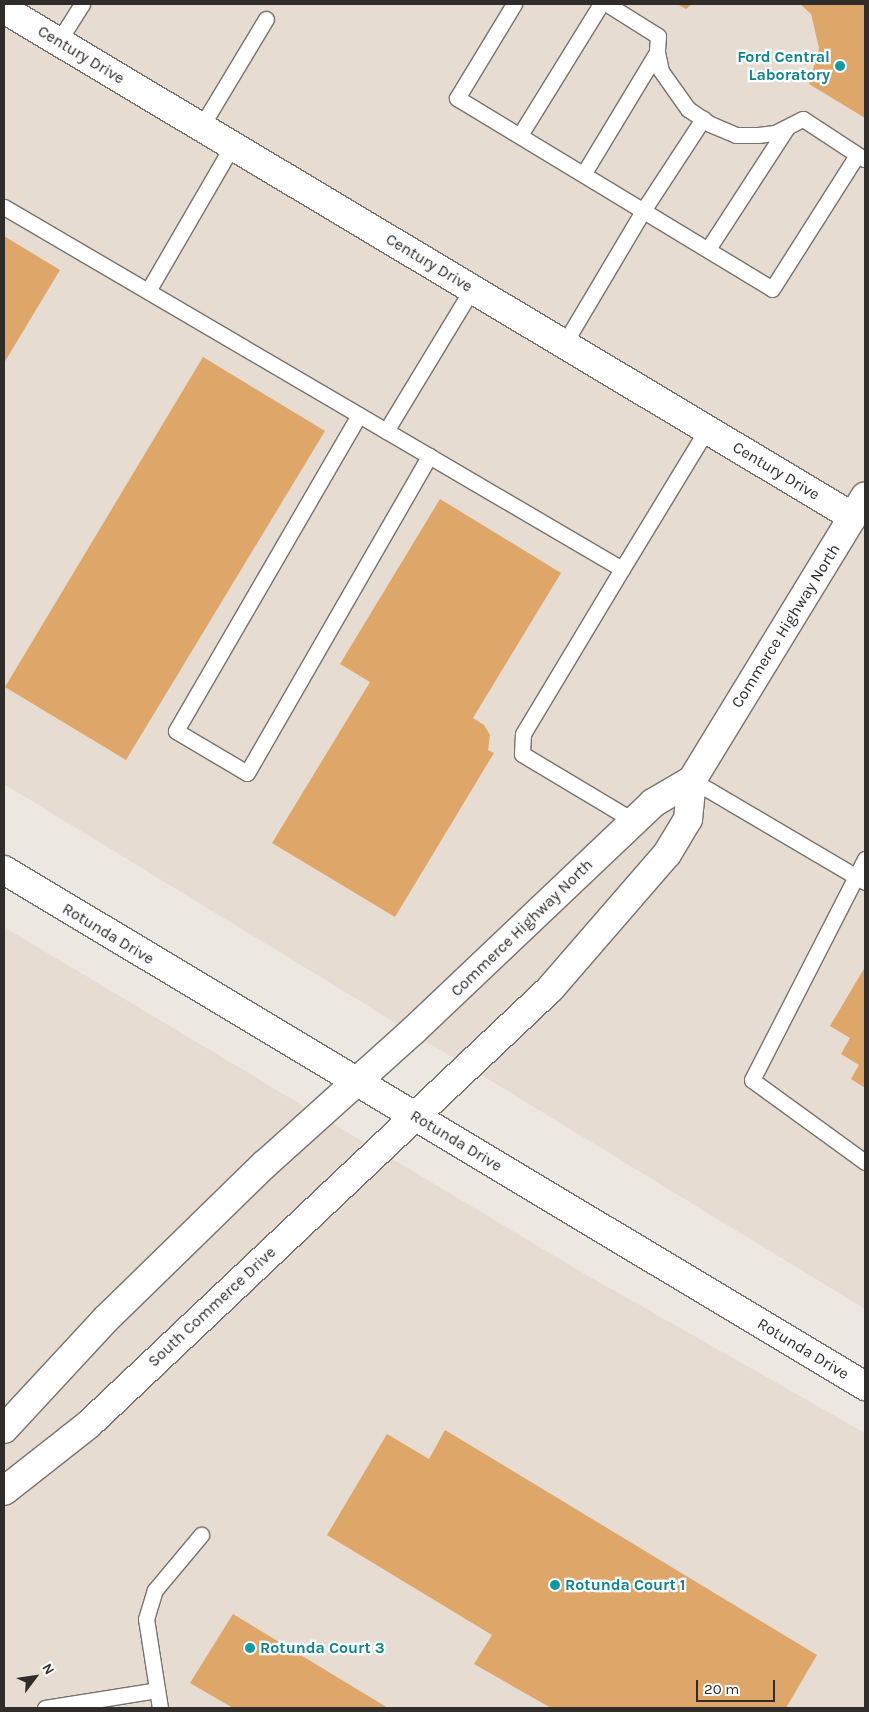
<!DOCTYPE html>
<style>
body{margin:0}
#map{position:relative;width:869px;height:1712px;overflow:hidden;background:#ede7e2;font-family:Karla,sans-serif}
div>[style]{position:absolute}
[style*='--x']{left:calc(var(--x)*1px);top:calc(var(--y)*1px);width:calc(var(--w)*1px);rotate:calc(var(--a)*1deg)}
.built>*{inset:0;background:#e7dcd1}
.building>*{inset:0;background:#dfa669}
.roads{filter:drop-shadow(1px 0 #78736e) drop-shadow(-1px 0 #78736e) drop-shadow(0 1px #78736e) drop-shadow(0 -1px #78736e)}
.service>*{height:15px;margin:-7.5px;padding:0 7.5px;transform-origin:7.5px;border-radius:7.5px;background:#fff}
.minor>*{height:28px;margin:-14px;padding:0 14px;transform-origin:14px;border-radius:14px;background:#fff}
.secondary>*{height:28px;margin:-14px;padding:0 14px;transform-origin:14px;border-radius:14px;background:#fff}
.dots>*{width:14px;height:14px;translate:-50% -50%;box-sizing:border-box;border:2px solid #fff;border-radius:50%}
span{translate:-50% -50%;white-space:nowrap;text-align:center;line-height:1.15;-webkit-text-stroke:4.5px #fff;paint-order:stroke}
.street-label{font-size:16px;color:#2f2c2a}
.culture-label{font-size:16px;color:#0d838f;font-weight:700}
.right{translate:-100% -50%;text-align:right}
.left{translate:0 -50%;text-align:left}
.frame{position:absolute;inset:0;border:5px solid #2f2c2a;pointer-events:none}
.north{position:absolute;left:10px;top:1652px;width:50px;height:50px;-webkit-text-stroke:4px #fff;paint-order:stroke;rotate:59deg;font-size:14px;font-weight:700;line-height:20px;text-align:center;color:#2f2c2a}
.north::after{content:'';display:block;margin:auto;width:18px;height:22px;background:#2f2c2a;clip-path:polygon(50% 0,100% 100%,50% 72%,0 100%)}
.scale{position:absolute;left:696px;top:1680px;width:79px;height:22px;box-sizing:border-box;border:2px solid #2f2c2a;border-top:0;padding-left:6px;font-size:15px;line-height:18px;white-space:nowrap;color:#2f2c2a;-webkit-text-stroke:4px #fff;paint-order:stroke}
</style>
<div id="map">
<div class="built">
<div style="clip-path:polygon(4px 4px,865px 4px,865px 1309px,4px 784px)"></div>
<div style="clip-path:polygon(4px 927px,578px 1270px,865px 1433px,865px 1708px,4px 1708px)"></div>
</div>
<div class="building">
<div style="clip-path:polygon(677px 4px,692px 4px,686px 9px)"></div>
<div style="clip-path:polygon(800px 4px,865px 4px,865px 118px,809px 84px,819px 48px,811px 14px)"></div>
<div style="clip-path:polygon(4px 236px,60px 270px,4px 363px)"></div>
<div style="clip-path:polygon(203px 357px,325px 431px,126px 760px,5px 687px)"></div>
<div style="clip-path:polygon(440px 499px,561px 573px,473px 718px,484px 725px,490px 735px,488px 750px,494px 753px,395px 917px,272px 843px,370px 682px,340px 664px)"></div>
<div style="clip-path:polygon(865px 967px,865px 1088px,851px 1079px,859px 1065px,841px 1054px,850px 1038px,830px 1026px)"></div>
<div style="clip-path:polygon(445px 1430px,817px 1655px,786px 1708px,551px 1708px,474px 1664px,492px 1635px,327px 1535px,387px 1434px,429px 1459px)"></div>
<div style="clip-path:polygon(233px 1614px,388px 1708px,233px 1708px,190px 1683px)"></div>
</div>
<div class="roads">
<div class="service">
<div style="--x:514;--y:4;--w:110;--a:121.2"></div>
<div style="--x:457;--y:98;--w:368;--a:31.2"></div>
<div style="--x:772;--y:289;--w:159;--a:-57.6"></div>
<div style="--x:607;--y:4;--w:60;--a:32.1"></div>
<div style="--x:658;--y:36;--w:16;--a:94"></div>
<div style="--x:657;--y:52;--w:19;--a:78"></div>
<div style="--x:661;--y:71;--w:47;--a:54.6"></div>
<div style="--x:688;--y:109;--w:27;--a:34"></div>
<div style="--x:710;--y:124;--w:28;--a:23"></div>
<div style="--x:736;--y:135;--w:22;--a:0"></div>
<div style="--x:758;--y:135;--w:17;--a:-7"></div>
<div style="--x:775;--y:133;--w:31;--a:-27"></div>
<div style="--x:803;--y:119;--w:73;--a:33.3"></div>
<div style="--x:58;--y:42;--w:45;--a:-57.7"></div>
<div style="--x:201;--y:127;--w:126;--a:-59"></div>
<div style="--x:520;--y:135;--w:154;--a:-58.3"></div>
<div style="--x:584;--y:173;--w:141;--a:-58.9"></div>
<div style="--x:4;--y:207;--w:716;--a:30.36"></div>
<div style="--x:622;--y:569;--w:192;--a:121"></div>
<div style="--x:523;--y:734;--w:20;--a:93"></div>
<div style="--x:522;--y:754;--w:131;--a:30.9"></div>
<div style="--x:708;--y:249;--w:143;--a:-57"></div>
<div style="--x:148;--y:291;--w:168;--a:-59.9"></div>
<div style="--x:564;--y:344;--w:157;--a:-59.3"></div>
<div style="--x:644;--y:209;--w:108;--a:-56.8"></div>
<div style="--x:359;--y:415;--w:365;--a:120.1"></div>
<div style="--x:176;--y:731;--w:82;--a:30.6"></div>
<div style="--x:247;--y:773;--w:366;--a:-60.1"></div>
<div style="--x:386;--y:431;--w:166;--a:-58.8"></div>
<div style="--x:622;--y:569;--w:164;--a:-58.7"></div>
<div style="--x:692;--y:780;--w:201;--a:30.5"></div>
<div style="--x:865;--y:859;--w:248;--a:117.1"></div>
<div style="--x:752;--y:1080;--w:140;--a:36"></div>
<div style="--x:45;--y:1708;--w:113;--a:-9.1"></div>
<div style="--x:160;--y:1708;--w:90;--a:-98.9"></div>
<div style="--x:146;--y:1619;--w:30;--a:-73"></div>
<div style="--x:155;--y:1590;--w:72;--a:-50.1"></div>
</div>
<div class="minor">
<div style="--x:4;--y:9;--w:989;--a:30.89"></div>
<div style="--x:4;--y:1429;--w:150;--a:-47.2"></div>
<div style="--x:106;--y:1319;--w:221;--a:-44.3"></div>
<div style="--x:264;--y:1165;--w:200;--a:-42"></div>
<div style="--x:413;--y:1031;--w:331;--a:-43.5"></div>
<div style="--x:653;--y:803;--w:45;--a:-30.5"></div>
<div style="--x:4;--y:1491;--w:108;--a:-38.2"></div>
<div style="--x:89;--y:1424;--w:634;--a:-43.34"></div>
<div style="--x:550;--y:989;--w:179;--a:-49.1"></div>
<div style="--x:667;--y:854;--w:41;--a:-59"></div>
<div style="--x:688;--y:819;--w:39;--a:-84"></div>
<div style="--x:692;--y:780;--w:332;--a:-58.6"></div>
</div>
<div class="secondary">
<div style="--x:4;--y:870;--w:1004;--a:30.93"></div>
</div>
</div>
<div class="dots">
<div style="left:840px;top:66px;background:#0f9aa8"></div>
<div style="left:555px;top:1585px;background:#0f9aa8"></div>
<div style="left:250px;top:1648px;background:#0f9aa8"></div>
</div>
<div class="street-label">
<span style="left:81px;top:55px;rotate:31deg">Century Drive</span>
<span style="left:429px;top:263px;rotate:31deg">Century Drive</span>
<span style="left:776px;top:471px;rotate:31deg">Century Drive</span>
<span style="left:786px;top:626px;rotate:-58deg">Commerce Highway North</span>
<span style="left:522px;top:928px;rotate:-44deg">Commerce Highway North</span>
<span style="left:108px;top:934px;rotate:31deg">Rotunda Drive</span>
<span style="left:456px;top:1141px;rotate:31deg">Rotunda Drive</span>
<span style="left:212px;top:1307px;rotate:-43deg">South Commerce Drive</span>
<span style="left:803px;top:1349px;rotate:31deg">Rotunda Drive</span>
</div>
<div class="culture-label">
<span class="right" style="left:830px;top:66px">Ford Central<br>Laboratory</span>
<span class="left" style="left:565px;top:1585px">Rotunda Court 1</span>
<span class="left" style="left:260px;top:1648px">Rotunda Court 3</span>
</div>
<div class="frame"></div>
<div class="north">N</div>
<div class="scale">20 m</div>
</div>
